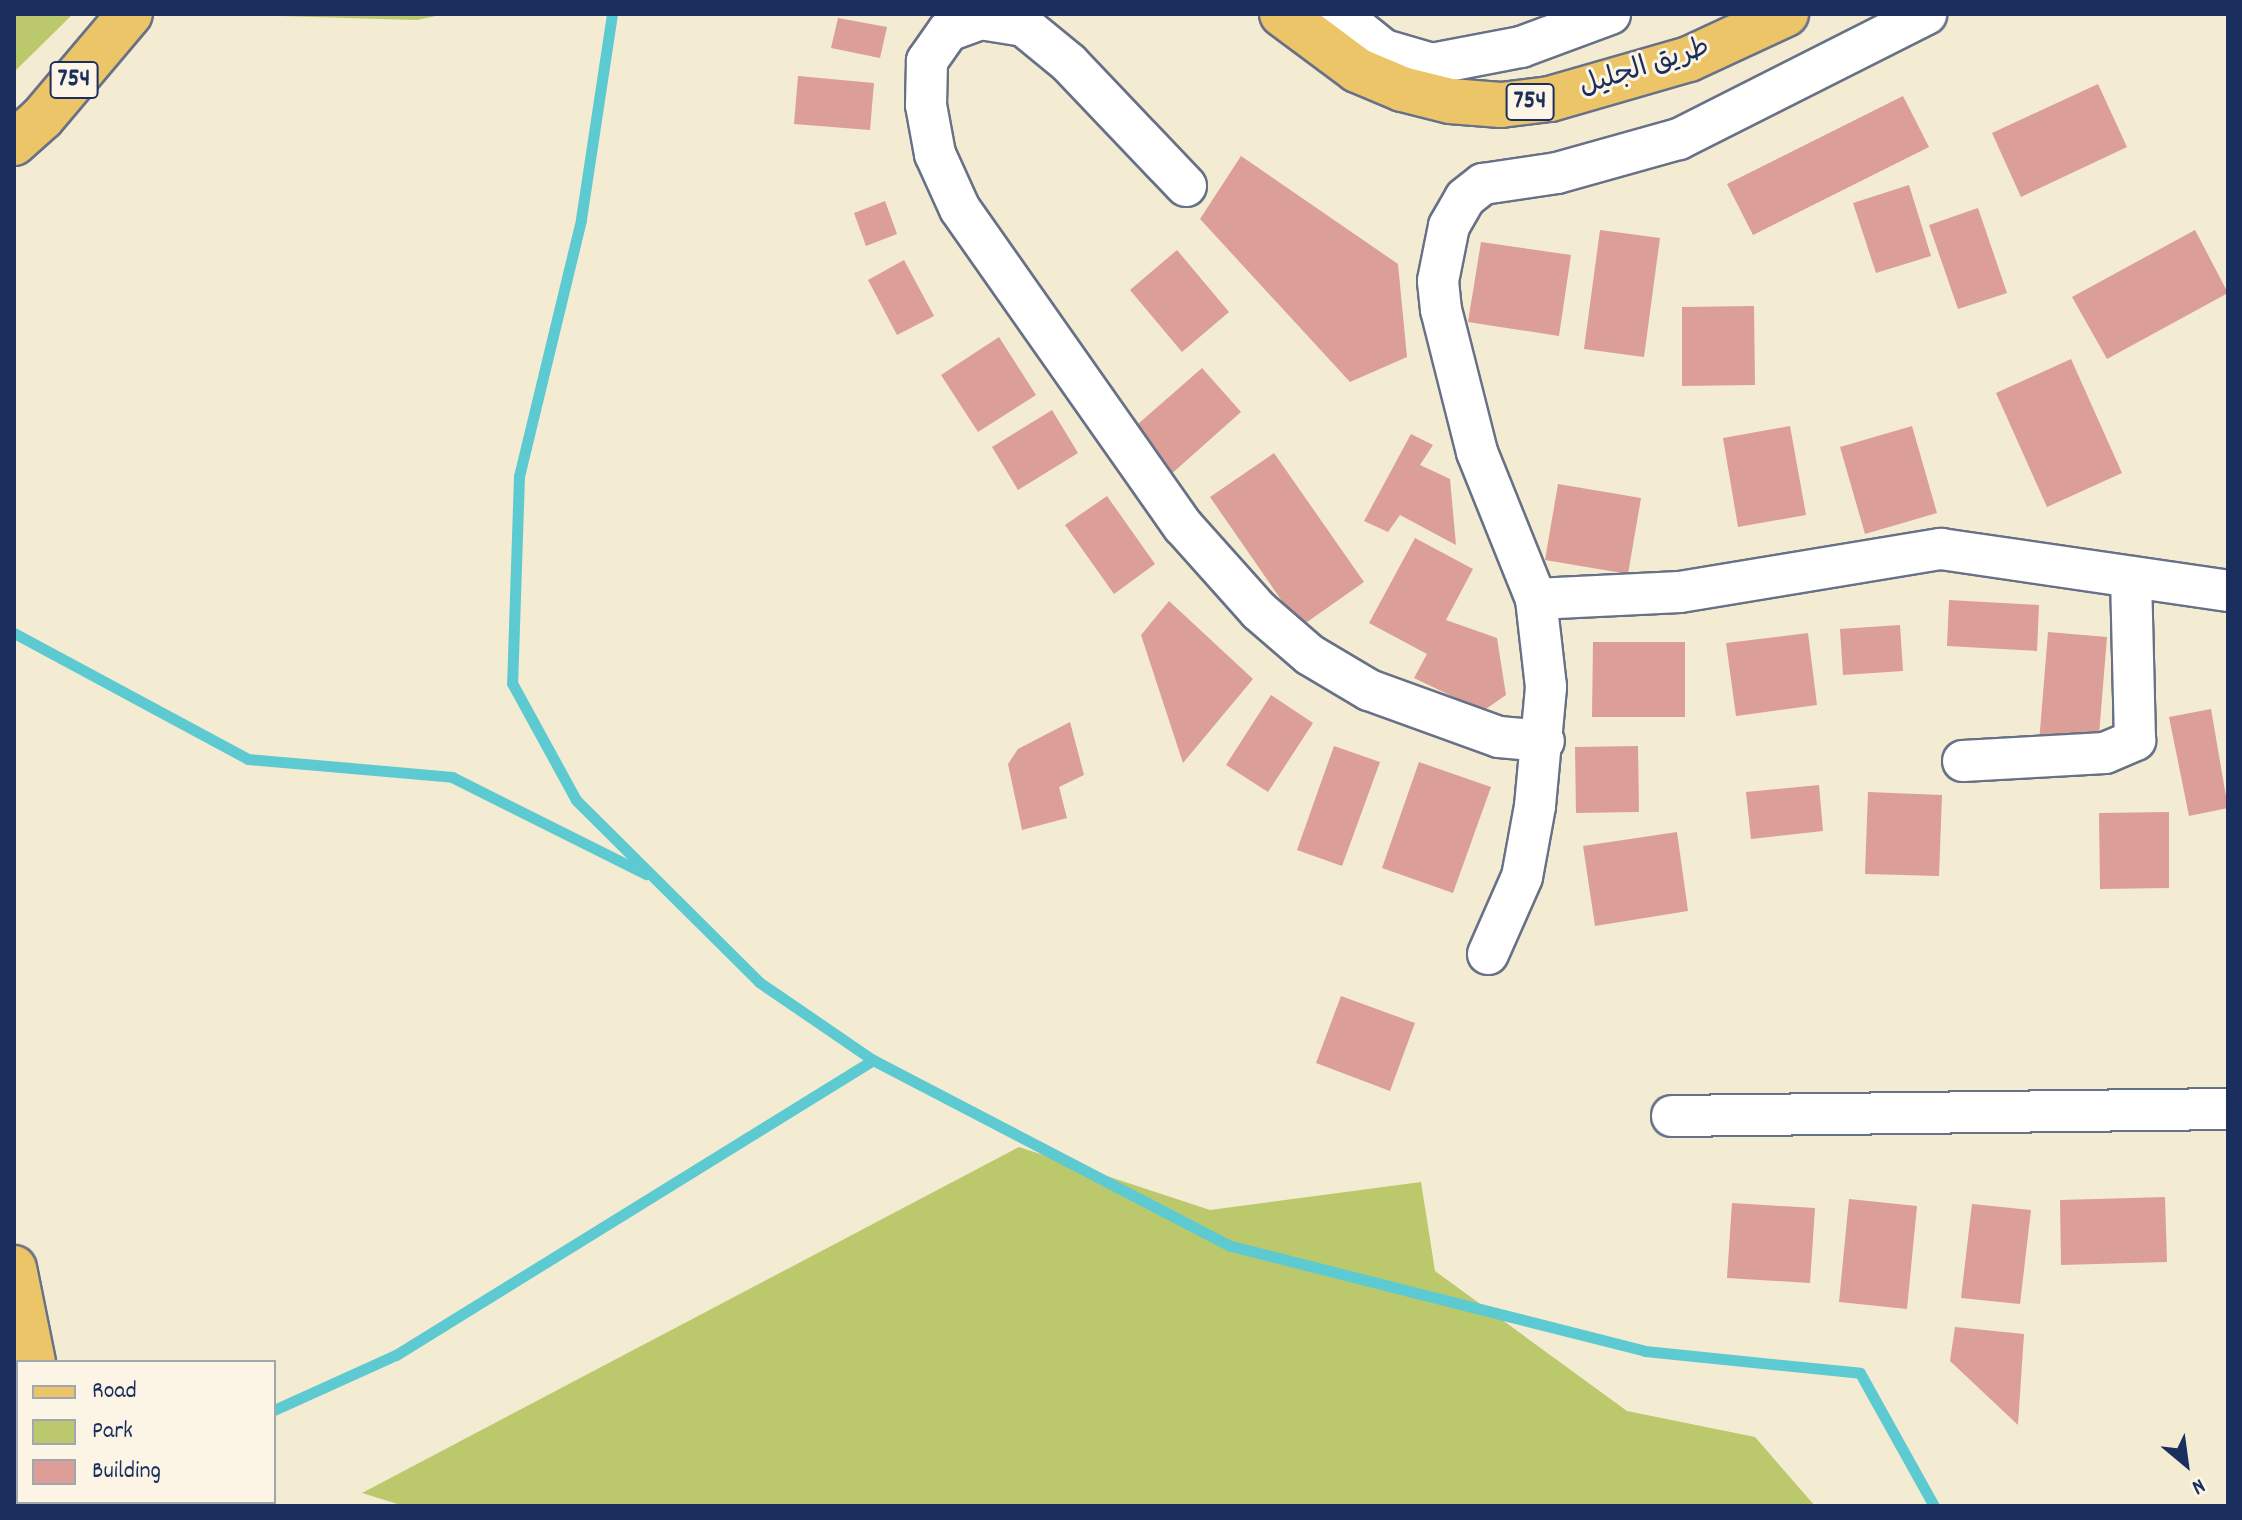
<!DOCTYPE html>
<meta charset="utf-8">
<style>
body{margin:0}
#map{position:relative;width:2242px;height:1520px;overflow:hidden;background:#f4ebd3;font-family:Dekko,"Playpen Sans Arabic",sans-serif}
div>[style]{position:absolute}
[style*='--x']{left:calc(var(--x)*1px);top:calc(var(--y)*1px);width:calc(var(--w)*1px);rotate:calc(var(--a)*1deg)}
.green>*{inset:0;background:#bbc96c}
.stream>*{height:11px;margin:-5.5px;padding:0 5.5px;transform-origin:5.5px;border-radius:5.5px;background:#5dcad2}
.building>*{inset:0;background:#db9f98}
.roads{filter:drop-shadow(2px 0 #677187) drop-shadow(-2px 0 #677187) drop-shadow(0 2px #677187) drop-shadow(0 -2px #677187)}
.minor>*{height:40px;margin:-20px;padding:0 20px;transform-origin:20px;border-radius:20px;background:#fff}
.major>*{height:44px;margin:-22px;padding:0 22px;transform-origin:22px;border-radius:22px;background:#ecc569}
span{translate:-50% -50%;white-space:nowrap;text-align:center;line-height:1.15;-webkit-text-stroke:6px #fcf5e5;paint-order:stroke}
.shield-label span{padding:2px 6px;background:#fcf5e5;border:2px solid;border-radius:6px;-webkit-text-stroke-width:0}
.shield-label{font-size:26px;color:#1b2f5e;font-weight:700}
.street-label{font-size:28px;color:#1b2f5e}
.frame{position:absolute;inset:0;border:16px solid #1b2f5e;pointer-events:none}
.legend{position:absolute;left:16px;top:1360px;width:260px;height:144px;box-sizing:border-box;background:#fcf5e5;border:2px solid #a2a6af;margin:0;padding:10px 14px;list-style:none;font-size:24px;color:#1b2f5e}
.legend li{display:flex;align-items:center;gap:16px;height:40px}
.legend b{width:40px;border:2px solid #a2a6af}
.north{position:absolute;left:2146px;top:1424px;width:80px;height:80px;-webkit-text-stroke:6px #fcf5e5;paint-order:stroke;rotate:151deg;font-size:22px;font-weight:700;line-height:32px;text-align:center;color:#1b2f5e}
.north::after{content:'';display:block;margin:auto;width:28px;height:36px;background:#1b2f5e;clip-path:polygon(50% 0,100% 100%,50% 72%,0 100%)}
</style>
<div id="map">
<div class="green">
<div style="clip-path:polygon(14px 14px,73px 14px,14px 72px)"></div>
<div style="clip-path:polygon(210px 14px,445px 14px,417px 20px)"></div>
<div style="clip-path:polygon(1019px 1147px,1210px 1210px,1421px 1182px,1435px 1271px,1627px 1411px,1755px 1437px,1815px 1506px,404px 1506px,362px 1493px)"></div>
<div style="clip-path:polygon(14px 1413px,18px 1502px,77px 1506px,14px 1506px)"></div>
</div>
<div class="stream">
<div style="--x:612;--y:14;--w:208;--a:98.6"></div>
<div style="--x:581;--y:220;--w:263;--a:103.6"></div>
<div style="--x:519;--y:476;--w:207;--a:91.9"></div>
<div style="--x:512;--y:683;--w:133;--a:61.3"></div>
<div style="--x:576;--y:800;--w:258;--a:44.8"></div>
<div style="--x:759;--y:982;--w:138;--a:34.4"></div>
<div style="--x:873;--y:1060;--w:403;--a:27.5"></div>
<div style="--x:1231;--y:1246;--w:427;--a:14.2"></div>
<div style="--x:1645;--y:1351;--w:216;--a:5.8"></div>
<div style="--x:1860;--y:1373;--w:152;--a:60.9"></div>
<div style="--x:14;--y:633;--w:266;--a:28.3"></div>
<div style="--x:248;--y:759;--w:205;--a:5"></div>
<div style="--x:452;--y:777;--w:217;--a:26.6"></div>
<div style="--x:274;--y:1410;--w:134;--a:-24.3"></div>
<div style="--x:396;--y:1355;--w:561;--a:-31.73"></div>
<div style="--x:14;--y:1500;--w:4;--a:-27"></div>
</div>
<div class="building">
<div style="clip-path:polygon(838px 18px,887px 27px,880px 58px,831px 48px)"></div>
<div style="clip-path:polygon(798px 76px,874px 83px,870px 130px,794px 124px)"></div>
<div style="clip-path:polygon(2098px 84px,2127px 147px,2021px 197px,1992px 133px)"></div>
<div style="clip-path:polygon(1903px 96px,1929px 147px,1753px 235px,1727px 184px)"></div>
<div style="clip-path:polygon(1241px 156px,1398px 264px,1407px 357px,1350px 382px,1200px 219px)"></div>
<div style="clip-path:polygon(1909px 185px,1931px 256px,1876px 273px,1853px 203px)"></div>
<div style="clip-path:polygon(885px 201px,897px 234px,866px 246px,854px 213px)"></div>
<div style="clip-path:polygon(1978px 208px,2007px 293px,1958px 309px,1929px 225px)"></div>
<div style="clip-path:polygon(1600px 230px,1660px 238px,1644px 357px,1584px 349px)"></div>
<div style="clip-path:polygon(2195px 230px,2228px 293px,2107px 359px,2072px 297px)"></div>
<div style="clip-path:polygon(1481px 242px,1571px 255px,1559px 336px,1468px 322px)"></div>
<div style="clip-path:polygon(1177px 250px,1229px 312px,1182px 352px,1130px 290px)"></div>
<div style="clip-path:polygon(904px 260px,934px 316px,897px 335px,868px 280px)"></div>
<div style="clip-path:polygon(1754px 306px,1755px 385px,1682px 386px,1682px 307px)"></div>
<div style="clip-path:polygon(999px 337px,1036px 395px,978px 432px,941px 375px)"></div>
<div style="clip-path:polygon(2071px 359px,2122px 473px,2047px 507px,1996px 393px)"></div>
<div style="clip-path:polygon(1202px 368px,1241px 412px,1169px 476px,1130px 431px)"></div>
<div style="clip-path:polygon(1052px 410px,1078px 453px,1018px 490px,992px 447px)"></div>
<div style="clip-path:polygon(1790px 426px,1806px 515px,1738px 527px,1723px 438px)"></div>
<div style="clip-path:polygon(1912px 426px,1937px 513px,1865px 534px,1840px 447px)"></div>
<div style="clip-path:polygon(1411px 434px,1433px 445px,1420px 465px,1450px 479px,1456px 545px,1400px 515px,1388px 532px,1364px 521px)"></div>
<div style="clip-path:polygon(1274px 453px,1364px 582px,1300px 627px,1210px 497px)"></div>
<div style="clip-path:polygon(1558px 484px,1641px 498px,1628px 574px,1545px 560px)"></div>
<div style="clip-path:polygon(1107px 496px,1155px 564px,1114px 594px,1065px 525px)"></div>
<div style="clip-path:polygon(1415px 538px,1473px 569px,1446px 620px,1497px 638px,1506px 695px,1483px 711px,1414px 678px,1427px 654px,1369px 623px)"></div>
<div style="clip-path:polygon(1949px 600px,2039px 605px,2037px 651px,1947px 646px)"></div>
<div style="clip-path:polygon(1169px 601px,1253px 679px,1183px 763px,1141px 635px)"></div>
<div style="clip-path:polygon(1900px 625px,1903px 671px,1843px 675px,1840px 629px)"></div>
<div style="clip-path:polygon(2048px 632px,2107px 637px,2098px 747px,2039px 743px)"></div>
<div style="clip-path:polygon(1808px 633px,1817px 705px,1736px 716px,1726px 643px)"></div>
<div style="clip-path:polygon(1593px 642px,1685px 642px,1685px 717px,1592px 717px)"></div>
<div style="clip-path:polygon(1271px 695px,1313px 723px,1268px 792px,1226px 765px)"></div>
<div style="clip-path:polygon(2211px 709px,2228px 808px,2189px 816px,2169px 717px)"></div>
<div style="clip-path:polygon(1070px 722px,1084px 775px,1059px 787px,1067px 818px,1022px 830px,1008px 764px,1018px 749px)"></div>
<div style="clip-path:polygon(1334px 746px,1380px 762px,1342px 866px,1297px 850px)"></div>
<div style="clip-path:polygon(1638px 746px,1639px 812px,1576px 813px,1575px 747px)"></div>
<div style="clip-path:polygon(1419px 762px,1491px 787px,1453px 893px,1382px 868px)"></div>
<div style="clip-path:polygon(1819px 785px,1823px 831px,1751px 839px,1746px 792px)"></div>
<div style="clip-path:polygon(1868px 792px,1942px 795px,1939px 876px,1865px 874px)"></div>
<div style="clip-path:polygon(2169px 812px,2169px 888px,2100px 889px,2099px 813px)"></div>
<div style="clip-path:polygon(1677px 832px,1688px 911px,1595px 926px,1583px 846px)"></div>
<div style="clip-path:polygon(1341px 996px,1415px 1023px,1390px 1091px,1316px 1063px)"></div>
<div style="clip-path:polygon(2165px 1197px,2167px 1262px,2061px 1265px,2060px 1200px)"></div>
<div style="clip-path:polygon(1849px 1199px,1917px 1206px,1907px 1309px,1839px 1302px)"></div>
<div style="clip-path:polygon(1732px 1203px,1815px 1208px,1810px 1283px,1727px 1278px)"></div>
<div style="clip-path:polygon(1972px 1204px,2031px 1210px,2020px 1304px,1961px 1298px)"></div>
<div style="clip-path:polygon(1955px 1327px,2024px 1334px,2018px 1425px,1950px 1361px)"></div>
</div>
<div class="roads">
<div class="minor">
<div style="--x:1339;--y:14;--w:58;--a:38.7"></div>
<div style="--x:1384;--y:50;--w:50;--a:16.3"></div>
<div style="--x:1432;--y:64;--w:91;--a:-10.8"></div>
<div style="--x:1521;--y:47;--w:95;--a:-20.3"></div>
<div style="--x:1186;--y:186;--w:170;--a:-133.6"></div>
<div style="--x:1069;--y:63;--w:58;--a:-140.6"></div>
<div style="--x:1024;--y:26;--w:44;--a:-170.8"></div>
<div style="--x:981;--y:19;--w:35;--a:160"></div>
<div style="--x:948;--y:31;--w:37;--a:125"></div>
<div style="--x:927;--y:61;--w:44;--a:91.3"></div>
<div style="--x:926;--y:105;--w:50;--a:79.6"></div>
<div style="--x:935;--y:154;--w:60;--a:65.6"></div>
<div style="--x:960;--y:209;--w:388;--a:54.9"></div>
<div style="--x:1183;--y:526;--w:114;--a:48.2"></div>
<div style="--x:1259;--y:611;--w:67;--a:40.8"></div>
<div style="--x:1310;--y:655;--w:69;--a:30.7"></div>
<div style="--x:1369;--y:690;--w:138;--a:19.9"></div>
<div style="--x:1499;--y:737;--w:45;--a:5.1"></div>
<div style="--x:1536;--y:599;--w:144;--a:-2.8"></div>
<div style="--x:1680;--y:592;--w:265;--a:-9.4"></div>
<div style="--x:1941;--y:549;--w:290;--a:8.3"></div>
<div style="--x:1963;--y:761;--w:142;--a:-3.2"></div>
<div style="--x:2105;--y:753;--w:33;--a:-23"></div>
<div style="--x:2135;--y:740;--w:163;--a:-91.4"></div>
<div style="--x:1488;--y:954;--w:84;--a:-66.2"></div>
<div style="--x:1522;--y:877;--w:72;--a:-79.6"></div>
<div style="--x:1535;--y:806;--w:120;--a:-84.7"></div>
<div style="--x:1546;--y:687;--w:89;--a:-96.5"></div>
<div style="--x:1536;--y:599;--w:158;--a:-111.9"></div>
<div style="--x:1477;--y:452;--w:146;--a:-104.2"></div>
<div style="--x:1441;--y:310;--w:29;--a:-96"></div>
<div style="--x:1438;--y:281;--w:56;--a:-78.7"></div>
<div style="--x:1449;--y:226;--w:32;--a:-60"></div>
<div style="--x:1465;--y:198;--w:23;--a:-38"></div>
<div style="--x:1483;--y:184;--w:75;--a:-8.5"></div>
<div style="--x:1557;--y:173;--w:127;--a:-15.6"></div>
<div style="--x:1679;--y:139;--w:277;--a:-26.8"></div>
<div style="--x:1672;--y:1116;--w:556;--a:-0.72"></div>
</div>
<div class="major">
<div style="--x:1282;--y:14;--w:94;--a:36.7"></div>
<div style="--x:1357;--y:70;--w:49;--a:22.9"></div>
<div style="--x:1402;--y:89;--w:49;--a:14"></div>
<div style="--x:1450;--y:101;--w:51;--a:4.5"></div>
<div style="--x:1501;--y:105;--w:49;--a:-7"></div>
<div style="--x:1550;--y:99;--w:145;--a:-16.1"></div>
<div style="--x:1689;--y:59;--w:107;--a:-24.9"></div>
<div style="--x:14;--y:143;--w:38;--a:-42"></div>
<div style="--x:42;--y:118;--w:136;--a:-49.8"></div>
<div style="--x:14;--y:1268;--w:96;--a:78.6"></div>
<div style="--x:136;--y:1502;--w:6;--a:39"></div>
</div>
</div>
<div class="shield-label">
<span style="left:74px;top:80px">754</span>
<span style="left:1530px;top:102px">754</span>
</div>
<div class="street-label">
<span style="left:1645px;top:69px;rotate:-18deg">طريق الجليل</span>
</div>
<div class="frame"></div>
<ul class="legend">
<li><b style="height:10px;background:#ecc569"></b>Road</li>
<li><b style="height:22px;background:#bbc96c"></b>Park</li>
<li><b style="height:22px;background:#db9f98"></b>Building</li>
</ul>
<div class="north">N</div>
</div>
